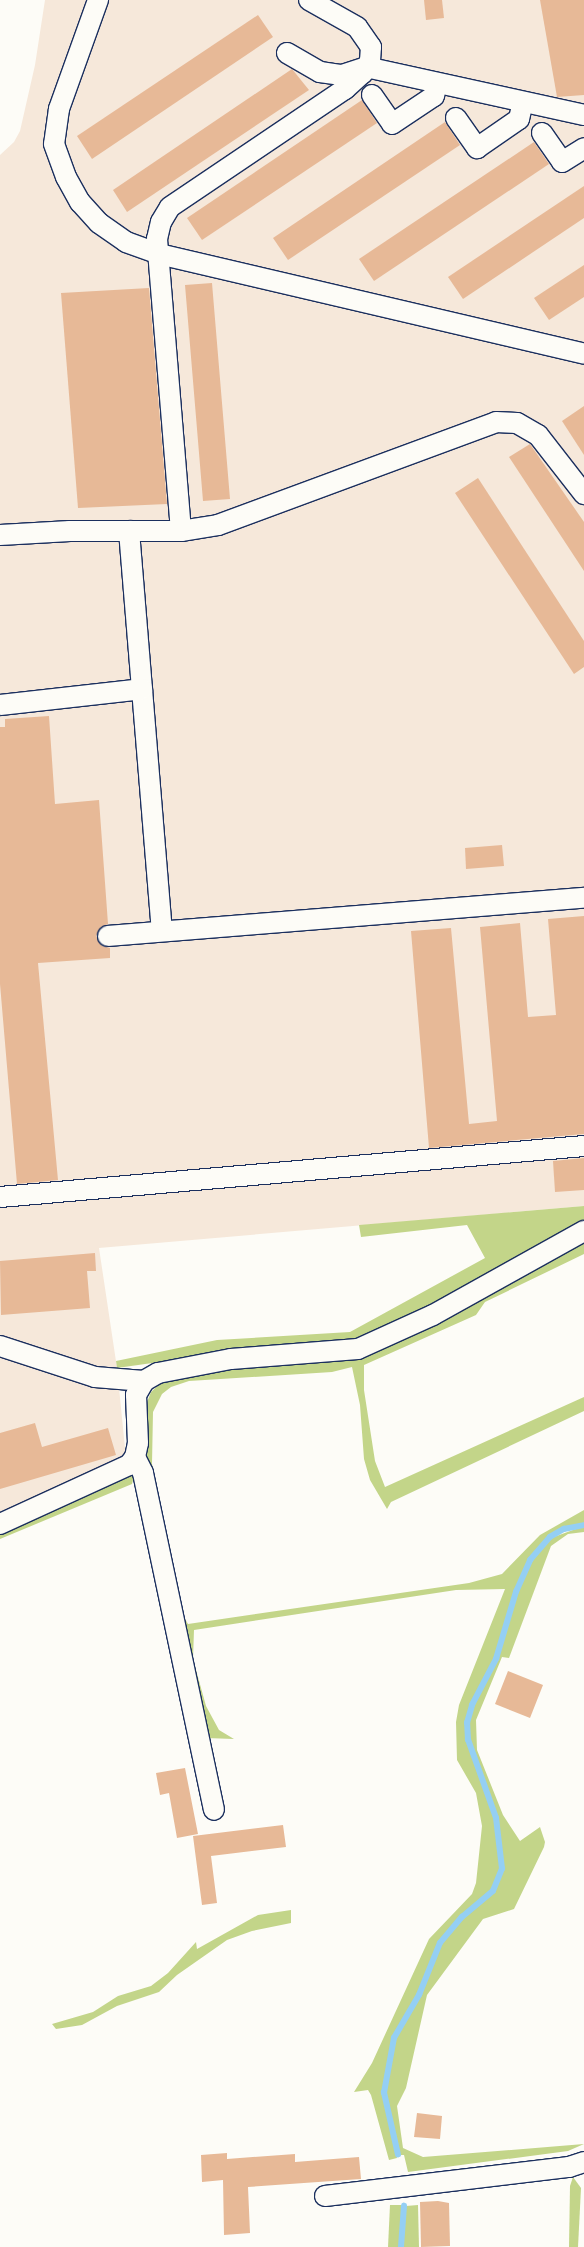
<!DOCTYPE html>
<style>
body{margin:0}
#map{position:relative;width:584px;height:2247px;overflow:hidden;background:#fdfcf7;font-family:"Patrick Hand",sans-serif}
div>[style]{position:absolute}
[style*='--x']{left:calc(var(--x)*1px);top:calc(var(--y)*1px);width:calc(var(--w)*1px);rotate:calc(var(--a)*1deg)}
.built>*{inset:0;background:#f6e8da}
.green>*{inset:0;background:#c3d589}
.stream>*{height:5.5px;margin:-2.75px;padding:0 2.75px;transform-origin:2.75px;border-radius:2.75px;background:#94cff4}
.building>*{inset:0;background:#e7b997}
.roads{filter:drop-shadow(1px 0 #1b2f5e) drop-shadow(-1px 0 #1b2f5e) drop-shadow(0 1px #1b2f5e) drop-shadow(0 -1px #1b2f5e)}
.minor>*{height:20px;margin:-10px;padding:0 10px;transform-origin:10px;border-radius:10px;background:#fdfcf7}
span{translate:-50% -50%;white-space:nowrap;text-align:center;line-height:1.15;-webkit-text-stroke:4px #fdfcf7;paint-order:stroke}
</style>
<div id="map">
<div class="built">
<div style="clip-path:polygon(45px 0,584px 0,584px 1206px,99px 1248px,117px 1368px,126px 1458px,0 1518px,0 155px,14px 142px,20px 131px,35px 65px)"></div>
</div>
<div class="green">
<div style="clip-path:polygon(584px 1206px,584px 1223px,552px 1237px,451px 1297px,359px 1343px,244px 1350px,117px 1368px,116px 1361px,217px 1340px,350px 1332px,485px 1258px,467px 1225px,361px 1237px,359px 1225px)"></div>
<div style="clip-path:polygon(584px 1238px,584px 1254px,485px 1302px,476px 1315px,364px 1365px,364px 1390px,375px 1461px,385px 1487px,584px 1397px,584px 1411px,391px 1502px,387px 1509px,370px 1480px,364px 1459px,360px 1405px,352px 1367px,332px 1372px,189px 1381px,171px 1387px,162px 1394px,153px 1412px,152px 1464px,184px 1617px,188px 1624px,469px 1583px,502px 1574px,540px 1535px,584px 1510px,584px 1523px,564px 1528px,549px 1536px,529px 1559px,514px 1591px,495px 1658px,470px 1705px,466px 1723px,467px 1740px,494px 1818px,501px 1869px,492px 1890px,461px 1916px,439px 1942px,418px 1995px,393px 2037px,383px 2094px,397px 2158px,389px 2160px,371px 2095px,368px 2090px,354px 2092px,372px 2063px,429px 1939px,472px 1894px,476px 1883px,482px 1826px,476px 1793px,457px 1760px,456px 1722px,459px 1705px,505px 1589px,456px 1590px,194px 1630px,193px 1659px,206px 1706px,219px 1730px,234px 1739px,206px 1738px,142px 1454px,147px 1402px,151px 1392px,163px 1381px,201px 1371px,311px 1362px)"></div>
<div style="clip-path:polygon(135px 1472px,132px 1484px,0 1539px,0 1532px)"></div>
<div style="clip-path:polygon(584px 1526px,584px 1532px,568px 1534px,551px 1546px,509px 1658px,502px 1657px,476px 1720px,477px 1750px,503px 1815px,520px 1841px,540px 1827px,545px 1842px,544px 1847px,514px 1909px,483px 1919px,427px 1995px,406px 2088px,397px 2106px,403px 2148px,423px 2157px,584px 2144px,568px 2151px,408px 2172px,404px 2155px,399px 2155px,386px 2093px,396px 2038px,421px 1996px,441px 1943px,463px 1918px,494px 1892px,503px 1869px,497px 1818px,469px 1740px,469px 1723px,473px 1706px,497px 1659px,517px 1593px,531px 1561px,551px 1538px)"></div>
<div style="clip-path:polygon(291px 1910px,291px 1923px,252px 1931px,227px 1940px,177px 1975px,159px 1992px,117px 2006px,82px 2025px,56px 2029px,52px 2024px,93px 2012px,118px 1996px,151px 1986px,168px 1973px,196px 1942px,197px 1949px,258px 1915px)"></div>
<div style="clip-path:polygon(573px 2177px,581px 2188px,578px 2247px,569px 2247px,570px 2186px)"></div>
<div style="clip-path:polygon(390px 2205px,403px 2205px,399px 2247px,388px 2247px)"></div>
<div style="clip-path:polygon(418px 2205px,419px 2247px,402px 2247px,406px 2206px)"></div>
</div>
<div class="stream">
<div style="--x:398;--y:2155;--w:64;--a:-102.7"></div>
<div style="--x:384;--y:2093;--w:56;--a:-79.7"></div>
<div style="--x:394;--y:2038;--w:50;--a:-59.8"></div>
<div style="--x:419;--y:1995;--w:56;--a:-68"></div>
<div style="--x:440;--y:1943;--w:34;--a:-50"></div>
<div style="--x:462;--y:1917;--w:40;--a:-40"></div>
<div style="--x:493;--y:1891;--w:24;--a:-68"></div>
<div style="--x:502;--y:1869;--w:51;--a:-96.7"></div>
<div style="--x:496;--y:1818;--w:83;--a:-109.7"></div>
<div style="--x:468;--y:1740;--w:17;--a:-93"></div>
<div style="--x:467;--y:1723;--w:19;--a:-74"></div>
<div style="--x:472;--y:1705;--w:52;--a:-62.4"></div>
<div style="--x:496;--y:1659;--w:70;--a:-73.4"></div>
<div style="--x:516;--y:1592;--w:35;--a:-66"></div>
<div style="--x:530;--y:1560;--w:30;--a:-49"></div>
<div style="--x:550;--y:1537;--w:16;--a:-30"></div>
<div style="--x:564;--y:1529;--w:20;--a:-11"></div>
<div style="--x:401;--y:2247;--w:41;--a:-85.8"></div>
</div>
<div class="building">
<div style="clip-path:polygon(424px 0,442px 0,444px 18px,426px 20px)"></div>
<div style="clip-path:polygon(540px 0,584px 0,584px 95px,557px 97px)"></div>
<div style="clip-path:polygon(258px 15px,273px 37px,92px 159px,77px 136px)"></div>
<div style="clip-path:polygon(292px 69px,309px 90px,127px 212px,113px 190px)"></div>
<div style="clip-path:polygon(362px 100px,377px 123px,202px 240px,187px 218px)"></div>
<div style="clip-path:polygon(445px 122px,460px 145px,288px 260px,273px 238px)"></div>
<div style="clip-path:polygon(534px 142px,549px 164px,374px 281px,359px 259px)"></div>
<div style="clip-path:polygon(584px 186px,584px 218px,463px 299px,448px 277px)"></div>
<div style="clip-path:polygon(584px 265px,584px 297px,549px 320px,534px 298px)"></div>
<div style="clip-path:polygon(212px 283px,230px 499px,203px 501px,185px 285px)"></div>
<div style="clip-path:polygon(149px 288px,167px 504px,78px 508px,61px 293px)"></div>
<div style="clip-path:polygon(584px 406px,584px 455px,562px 421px)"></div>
<div style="clip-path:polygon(530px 444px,584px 522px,584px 571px,509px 457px)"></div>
<div style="clip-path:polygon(478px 478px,584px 641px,584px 667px,574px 674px,455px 493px)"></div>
<div style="clip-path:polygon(49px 716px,55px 804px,99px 800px,108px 924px,101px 927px,96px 936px,102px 946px,110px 948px,110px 958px,38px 963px,58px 1180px,17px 1184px,0 984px,0 727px,5px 727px,5px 719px)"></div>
<div style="clip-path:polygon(502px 845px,504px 866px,466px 869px,465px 848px)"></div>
<div style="clip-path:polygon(584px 916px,584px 1134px,429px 1148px,411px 931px,451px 928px,469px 1124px,497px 1121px,480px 927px,520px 923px,528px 1017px,556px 1015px,548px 919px)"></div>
<div style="clip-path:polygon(584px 1158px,584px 1190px,555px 1192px,553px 1161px)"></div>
<div style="clip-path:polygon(95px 1253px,96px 1271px,87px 1271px,90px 1308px,1px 1315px,0 1261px)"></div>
<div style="clip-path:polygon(35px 1423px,42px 1447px,108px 1428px,116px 1455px,0 1489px,0 1433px)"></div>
<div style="clip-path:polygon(508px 1671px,543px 1685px,530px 1718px,495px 1704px)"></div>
<div style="clip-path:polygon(185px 1768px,198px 1834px,177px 1838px,169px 1793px,160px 1795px,156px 1773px)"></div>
<div style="clip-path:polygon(283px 1825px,286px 1847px,211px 1856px,217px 1903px,202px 1905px,193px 1836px)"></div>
<div style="clip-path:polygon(417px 2113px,442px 2116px,440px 2139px,414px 2137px)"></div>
<div style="clip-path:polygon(227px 2153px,227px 2159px,295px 2154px,295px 2162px,359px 2157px,361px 2179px,248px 2187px,250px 2233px,224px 2235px,223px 2180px,202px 2182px,201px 2155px)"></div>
<div style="clip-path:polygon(438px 2201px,449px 2203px,450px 2246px,421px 2247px,420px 2202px)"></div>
</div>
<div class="roads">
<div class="minor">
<div style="--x:98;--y:0;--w:116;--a:109.7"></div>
<div style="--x:59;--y:109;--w:35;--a:98"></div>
<div style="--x:54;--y:144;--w:35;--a:70"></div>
<div style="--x:66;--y:177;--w:29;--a:61"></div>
<div style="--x:80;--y:202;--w:28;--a:48"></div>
<div style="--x:99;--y:223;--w:33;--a:35"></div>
<div style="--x:126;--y:242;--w:35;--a:20"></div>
<div style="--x:159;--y:254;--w:437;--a:13.2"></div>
<div style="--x:287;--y:53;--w:38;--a:30"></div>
<div style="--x:320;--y:72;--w:22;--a:8"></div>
<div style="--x:342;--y:75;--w:25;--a:-18"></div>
<div style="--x:366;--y:67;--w:223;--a:12.4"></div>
<div style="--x:372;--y:95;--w:35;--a:55"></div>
<div style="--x:392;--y:124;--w:50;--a:-33.7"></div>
<div style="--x:434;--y:96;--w:13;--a:-77"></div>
<div style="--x:456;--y:118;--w:37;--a:55"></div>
<div style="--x:477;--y:148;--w:51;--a:-34.6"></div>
<div style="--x:519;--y:119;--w:17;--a:-77"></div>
<div style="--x:542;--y:133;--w:35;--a:55"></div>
<div style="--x:562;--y:162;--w:26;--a:-32"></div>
<div style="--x:129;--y:531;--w:401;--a:85.3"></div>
<div style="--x:181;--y:531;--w:293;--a:-94.7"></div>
<div style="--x:157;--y:239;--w:17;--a:-77"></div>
<div style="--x:161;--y:222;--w:17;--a:-59"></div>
<div style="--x:170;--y:207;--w:211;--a:-34"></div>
<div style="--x:345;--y:89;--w:24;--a:-42"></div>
<div style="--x:363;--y:73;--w:14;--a:-60"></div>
<div style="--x:370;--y:61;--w:14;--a:-86"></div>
<div style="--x:371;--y:47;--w:24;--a:-125"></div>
<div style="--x:357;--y:27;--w:55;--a:-150.6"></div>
<div style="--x:0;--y:535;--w:70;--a:-3.3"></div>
<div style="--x:70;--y:531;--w:111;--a:0"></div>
<div style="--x:181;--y:531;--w:37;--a:-9"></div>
<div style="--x:218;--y:525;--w:296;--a:-20.3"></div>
<div style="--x:496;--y:422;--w:21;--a:3"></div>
<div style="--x:517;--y:423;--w:24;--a:30"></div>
<div style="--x:538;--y:435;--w:75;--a:52.1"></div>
<div style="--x:0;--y:705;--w:143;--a:-6.4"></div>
<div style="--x:108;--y:936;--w:478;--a:-4.6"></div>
<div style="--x:0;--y:1197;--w:586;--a:-4.99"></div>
<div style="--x:0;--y:1346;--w:100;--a:18.1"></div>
<div style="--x:95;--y:1377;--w:49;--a:4.7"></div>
<div style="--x:135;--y:1457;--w:18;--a:63"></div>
<div style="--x:143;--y:1473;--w:344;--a:78.1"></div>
<div style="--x:0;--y:1524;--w:142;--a:-24.6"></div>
<div style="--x:129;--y:1465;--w:10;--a:-53"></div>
<div style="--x:135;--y:1457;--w:14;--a:-78"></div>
<div style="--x:138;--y:1443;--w:48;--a:-92.4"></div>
<div style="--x:136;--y:1395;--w:16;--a:-60"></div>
<div style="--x:144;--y:1381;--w:16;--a:-30"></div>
<div style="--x:158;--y:1373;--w:74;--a:-10.9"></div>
<div style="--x:231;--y:1359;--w:127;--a:-4.5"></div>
<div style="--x:358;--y:1349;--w:82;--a:-24.4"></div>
<div style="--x:433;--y:1315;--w:173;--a:-29.1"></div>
<div style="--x:325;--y:2196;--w:246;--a:-6.8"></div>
<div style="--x:569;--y:2167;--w:16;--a:-18"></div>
</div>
</div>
</div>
